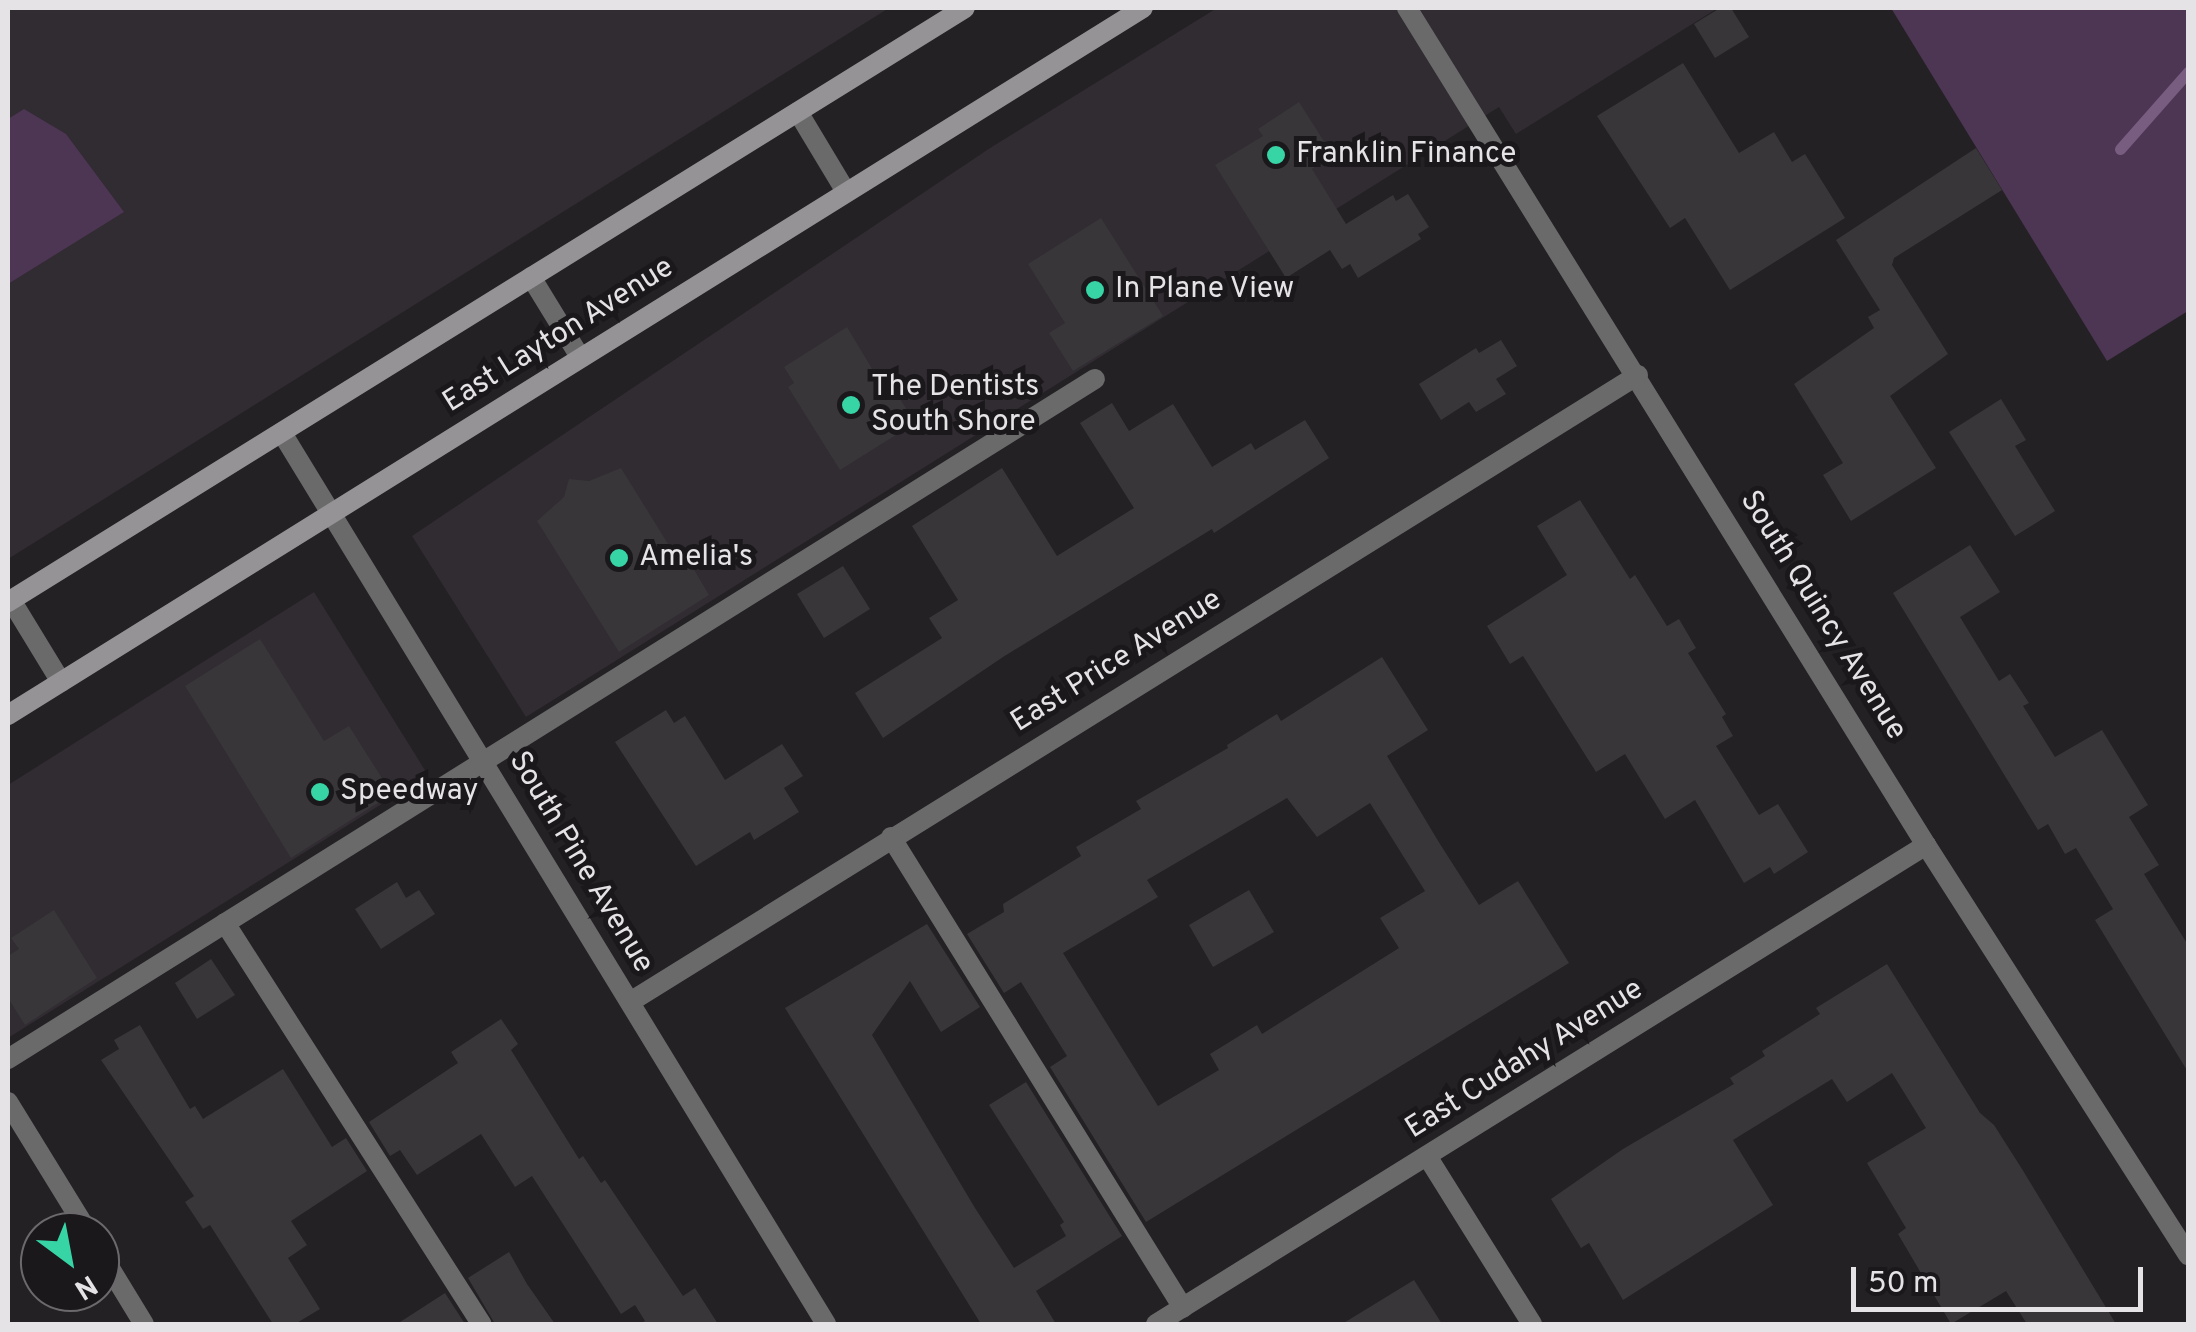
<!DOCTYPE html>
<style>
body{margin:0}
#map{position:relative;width:2196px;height:1332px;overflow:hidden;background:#232124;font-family:Overpass,sans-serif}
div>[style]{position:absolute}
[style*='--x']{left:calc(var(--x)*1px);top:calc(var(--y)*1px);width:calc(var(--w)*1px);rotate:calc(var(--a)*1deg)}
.built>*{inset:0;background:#312b32}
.green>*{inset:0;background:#4d3554}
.stream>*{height:11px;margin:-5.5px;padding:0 5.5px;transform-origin:5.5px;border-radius:5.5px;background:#795d81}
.building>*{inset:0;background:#383639}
.lane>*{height:20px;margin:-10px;padding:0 10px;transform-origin:10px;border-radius:10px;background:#6b6a6b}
.street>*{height:20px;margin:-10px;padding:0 10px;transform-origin:10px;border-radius:10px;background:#6b6a6b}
.secondary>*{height:20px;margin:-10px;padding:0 10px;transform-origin:10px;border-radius:10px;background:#959395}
.dots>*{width:28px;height:28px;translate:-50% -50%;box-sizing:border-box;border:5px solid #1a181b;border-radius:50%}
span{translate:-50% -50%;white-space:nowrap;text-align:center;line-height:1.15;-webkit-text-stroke:10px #1a181b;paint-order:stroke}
.poi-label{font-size:30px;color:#e5e3e5}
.left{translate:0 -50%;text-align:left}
.street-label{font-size:30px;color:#e5e3e5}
.frame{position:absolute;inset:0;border:10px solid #e5e3e5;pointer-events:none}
.north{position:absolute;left:20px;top:1212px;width:100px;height:100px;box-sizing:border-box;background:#1a181b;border:2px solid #6b696c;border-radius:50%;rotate:148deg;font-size:28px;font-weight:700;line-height:40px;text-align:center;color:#e5e3e5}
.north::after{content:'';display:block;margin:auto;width:35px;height:45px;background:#37d4a6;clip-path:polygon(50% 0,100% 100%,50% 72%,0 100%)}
.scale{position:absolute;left:1851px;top:1267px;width:292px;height:45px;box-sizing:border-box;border:5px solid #e5e3e5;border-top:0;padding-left:12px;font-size:30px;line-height:35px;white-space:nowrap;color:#e5e3e5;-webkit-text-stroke:8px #1a181b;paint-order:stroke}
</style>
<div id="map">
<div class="built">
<div style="clip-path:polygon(8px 8px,889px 8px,8px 559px)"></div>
<div style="clip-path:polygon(1217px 8px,1718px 8px,1516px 134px,1499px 107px,526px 717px,412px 536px,990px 148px)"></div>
<div style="clip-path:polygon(314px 592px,428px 775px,8px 1038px,8px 785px)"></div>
</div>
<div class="green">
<div style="clip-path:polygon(1891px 8px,2188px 8px,2188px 311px,2107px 361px)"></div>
<div style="clip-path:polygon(24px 109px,66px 134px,124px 212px,8px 284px,8px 119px)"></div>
</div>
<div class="stream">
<div style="--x:2120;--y:149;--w:103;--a:-48.6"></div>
</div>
<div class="building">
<div style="clip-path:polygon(1720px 8px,1731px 8px,1749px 37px,1715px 58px,1694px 24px)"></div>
<div style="clip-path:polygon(1683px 63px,1739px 153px,1774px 132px,1792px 162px,1805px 154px,1845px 218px,1730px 290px,1685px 218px,1670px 228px,1597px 116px)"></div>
<div style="clip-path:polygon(1299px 102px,1325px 143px,1316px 149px,1324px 161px,1312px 169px,1346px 224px,1393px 195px,1396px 201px,1408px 194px,1429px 227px,1418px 234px,1421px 239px,1358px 278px,1350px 264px,1342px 269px,1330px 250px,1286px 278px,1215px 165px,1263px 136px,1258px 129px)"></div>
<div style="clip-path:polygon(1976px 148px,2002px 190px,1894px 258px,1892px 265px,1948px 354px,1890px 396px,1936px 468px,1851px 521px,1823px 475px,1843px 463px,1794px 384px,1874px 328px,1868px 317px,1880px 310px,1836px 240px)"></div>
<div style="clip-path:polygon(1101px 218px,1163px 316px,1073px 371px,1049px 333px,1065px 323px,1028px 264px)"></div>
<div style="clip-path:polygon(847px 327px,877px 377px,884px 373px,915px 423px,840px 470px,788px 387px,794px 383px,784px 367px)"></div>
<div style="clip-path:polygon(1501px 340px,1517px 366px,1496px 379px,1506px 394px,1476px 412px,1469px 402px,1441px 420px,1419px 384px,1476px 348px,1479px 353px)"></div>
<div style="clip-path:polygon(2001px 399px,2026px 440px,2015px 446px,2055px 511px,2015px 536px,1949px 432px)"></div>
<div style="clip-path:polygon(1112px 403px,1129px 431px,1173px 404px,1212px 467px,1251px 443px,1255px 450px,1305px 420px,1329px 458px,1214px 533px,1212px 529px,1003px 657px,883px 738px,855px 693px,942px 638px,929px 618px,958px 600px,912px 526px,1002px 468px,1057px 556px,1134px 508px,1080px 423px)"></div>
<div style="clip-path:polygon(621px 468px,678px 560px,686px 556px,709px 595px,619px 652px,537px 521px,564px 497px,569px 479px,589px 481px)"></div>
<div style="clip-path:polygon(1580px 500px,1630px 579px,1635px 575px,1667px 626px,1679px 619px,1696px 648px,1688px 653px,1726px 714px,1722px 717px,1733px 736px,1716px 746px,1759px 815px,1778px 804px,1808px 852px,1774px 874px,1770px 867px,1744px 883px,1695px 800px,1665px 819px,1625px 754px,1596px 772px,1523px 656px,1510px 664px,1487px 626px,1567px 575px,1537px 526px)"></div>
<div style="clip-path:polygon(1970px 545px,2000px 592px,1960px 617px,1999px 681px,2010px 674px,2029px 703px,2023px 706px,2055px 757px,2102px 730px,2148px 805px,2129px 817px,2159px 865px,2144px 874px,2188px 945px,2188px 1072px,2095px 920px,2113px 909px,2076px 848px,2065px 854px,2048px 824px,2038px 830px,1893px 593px)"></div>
<div style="clip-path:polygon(843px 566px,870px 609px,824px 638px,797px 594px)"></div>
<div style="clip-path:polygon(260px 639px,324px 741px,349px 726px,392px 794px,291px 858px,185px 686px)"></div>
<div style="clip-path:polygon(evenodd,1382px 657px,1428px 730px,1387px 756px,1440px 844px,1479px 905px,1518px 881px,1569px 963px,1146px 1222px,1050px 1067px,1067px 1056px,1021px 982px,1004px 993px,967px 934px,1004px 912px,1003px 904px,1081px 856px,1076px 847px,1141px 809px,1136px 801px,1228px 748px,1227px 745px,1277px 714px,1281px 721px,1382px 657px,1287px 798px,1317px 837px,1370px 803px,1425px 891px,1380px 918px,1399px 948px,1262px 1034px,1257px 1025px,1210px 1054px,1219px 1070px,1158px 1106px,1063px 953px,1158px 897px,1147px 880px,1287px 798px)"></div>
<div style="clip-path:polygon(666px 710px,674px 723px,685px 716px,725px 780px,782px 744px,803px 776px,784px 788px,799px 812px,754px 840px,750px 832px,696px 866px,615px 742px)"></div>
<div style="clip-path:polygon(397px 882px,406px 898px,419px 890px,435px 914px,381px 949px,355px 909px)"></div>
<div style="clip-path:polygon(1249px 890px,1274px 932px,1213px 967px,1189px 925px)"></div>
<div style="clip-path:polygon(54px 910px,97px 978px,25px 1025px,8px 998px,8px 956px,19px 949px,11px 938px)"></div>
<div style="clip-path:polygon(927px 924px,980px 1007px,941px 1032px,910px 981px,872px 1035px,975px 1208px,1014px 1268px,1066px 1236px,1060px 1225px,1064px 1222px,989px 1105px,1026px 1082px,1122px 1236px,1036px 1291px,1056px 1324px,981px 1324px,785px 1008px)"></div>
<div style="clip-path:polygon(211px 959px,235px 995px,197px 1019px,175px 983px)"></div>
<div style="clip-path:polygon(1887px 964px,1980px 1113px,1994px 1125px,2022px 1169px,2116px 1324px,2027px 1324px,2006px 1291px,1951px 1324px,1898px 1234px,1906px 1228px,1867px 1163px,1926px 1128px,1892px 1073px,1847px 1102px,1832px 1079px,1733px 1140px,1773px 1205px,1623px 1300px,1589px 1243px,1581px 1248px,1551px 1199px,1623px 1149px,1734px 1084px,1730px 1078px,1765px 1056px,1762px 1051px,1820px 1014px,1816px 1008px)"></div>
<div style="clip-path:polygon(501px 1019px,518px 1044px,511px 1050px,579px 1159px,583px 1156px,601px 1183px,605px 1180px,683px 1296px,695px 1288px,718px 1324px,639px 1324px,645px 1321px,635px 1305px,621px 1314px,532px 1176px,515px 1187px,481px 1134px,417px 1175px,400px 1150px,390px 1156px,369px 1122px,458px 1063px,451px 1052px)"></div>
<div style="clip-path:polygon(140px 1025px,190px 1109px,195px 1106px,203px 1119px,283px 1069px,332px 1147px,346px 1138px,367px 1171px,291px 1221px,307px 1245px,288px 1258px,320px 1309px,295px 1324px,273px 1324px,210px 1225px,203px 1229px,185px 1202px,194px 1196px,101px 1060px,119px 1049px,114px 1040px)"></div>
<div style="clip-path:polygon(509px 1252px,527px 1284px,555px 1324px,495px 1324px,468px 1278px)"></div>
<div style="clip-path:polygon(1414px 1280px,1442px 1324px,1342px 1324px)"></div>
<div style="clip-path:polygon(445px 1293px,465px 1324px,397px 1324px)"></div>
</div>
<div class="lane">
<div style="--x:798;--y:112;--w:93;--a:59"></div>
<div style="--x:531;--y:277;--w:94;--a:58.5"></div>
<div style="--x:11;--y:600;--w:96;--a:58.6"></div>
<div style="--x:891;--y:837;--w:554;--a:58.2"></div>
<div style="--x:225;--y:923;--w:476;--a:57.4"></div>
<div style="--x:8;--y:1059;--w:1282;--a:-32.03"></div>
</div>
<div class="street">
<div style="--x:1407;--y:8;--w:985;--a:58.2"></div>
<div style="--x:1926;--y:845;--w:487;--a:57.4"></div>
<div style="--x:282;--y:433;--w:1044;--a:58.59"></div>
<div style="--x:630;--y:1002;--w:1187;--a:-31.88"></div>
<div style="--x:8;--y:1102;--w:153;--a:58.4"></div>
<div style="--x:1427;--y:1156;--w:198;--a:58"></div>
<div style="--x:100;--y:1252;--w:84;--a:58.6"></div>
<div style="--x:1156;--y:1324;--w:907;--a:-31.88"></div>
</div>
<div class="secondary">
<div style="--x:8;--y:602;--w:1126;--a:-31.83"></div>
<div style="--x:8;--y:715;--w:1337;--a:-31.92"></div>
</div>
<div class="dots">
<div style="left:1276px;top:155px;background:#37d4a6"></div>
<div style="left:1095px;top:290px;background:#37d4a6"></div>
<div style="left:851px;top:405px;background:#37d4a6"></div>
<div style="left:619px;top:558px;background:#37d4a6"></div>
<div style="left:320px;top:792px;background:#37d4a6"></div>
</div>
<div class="poi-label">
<span class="left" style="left:1296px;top:155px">Franklin Finance</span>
<span class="left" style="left:1115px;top:290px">In Plane View</span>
<span class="left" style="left:871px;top:405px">The Dentists<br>South Shore</span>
<span class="left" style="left:639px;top:558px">Amelia's</span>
<span class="left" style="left:340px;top:792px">Speedway</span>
</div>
<div class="street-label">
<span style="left:559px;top:336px;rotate:-32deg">East Layton Avenue</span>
<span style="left:1822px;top:616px;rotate:58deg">South Quincy Avenue</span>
<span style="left:1117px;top:662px;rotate:-32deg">East Price Avenue</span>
<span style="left:580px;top:863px;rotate:59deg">South Pine Avenue</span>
<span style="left:1525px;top:1060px;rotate:-32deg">East Cudahy Avenue</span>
</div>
<div class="frame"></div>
<div class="north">N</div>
<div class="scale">50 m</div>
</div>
